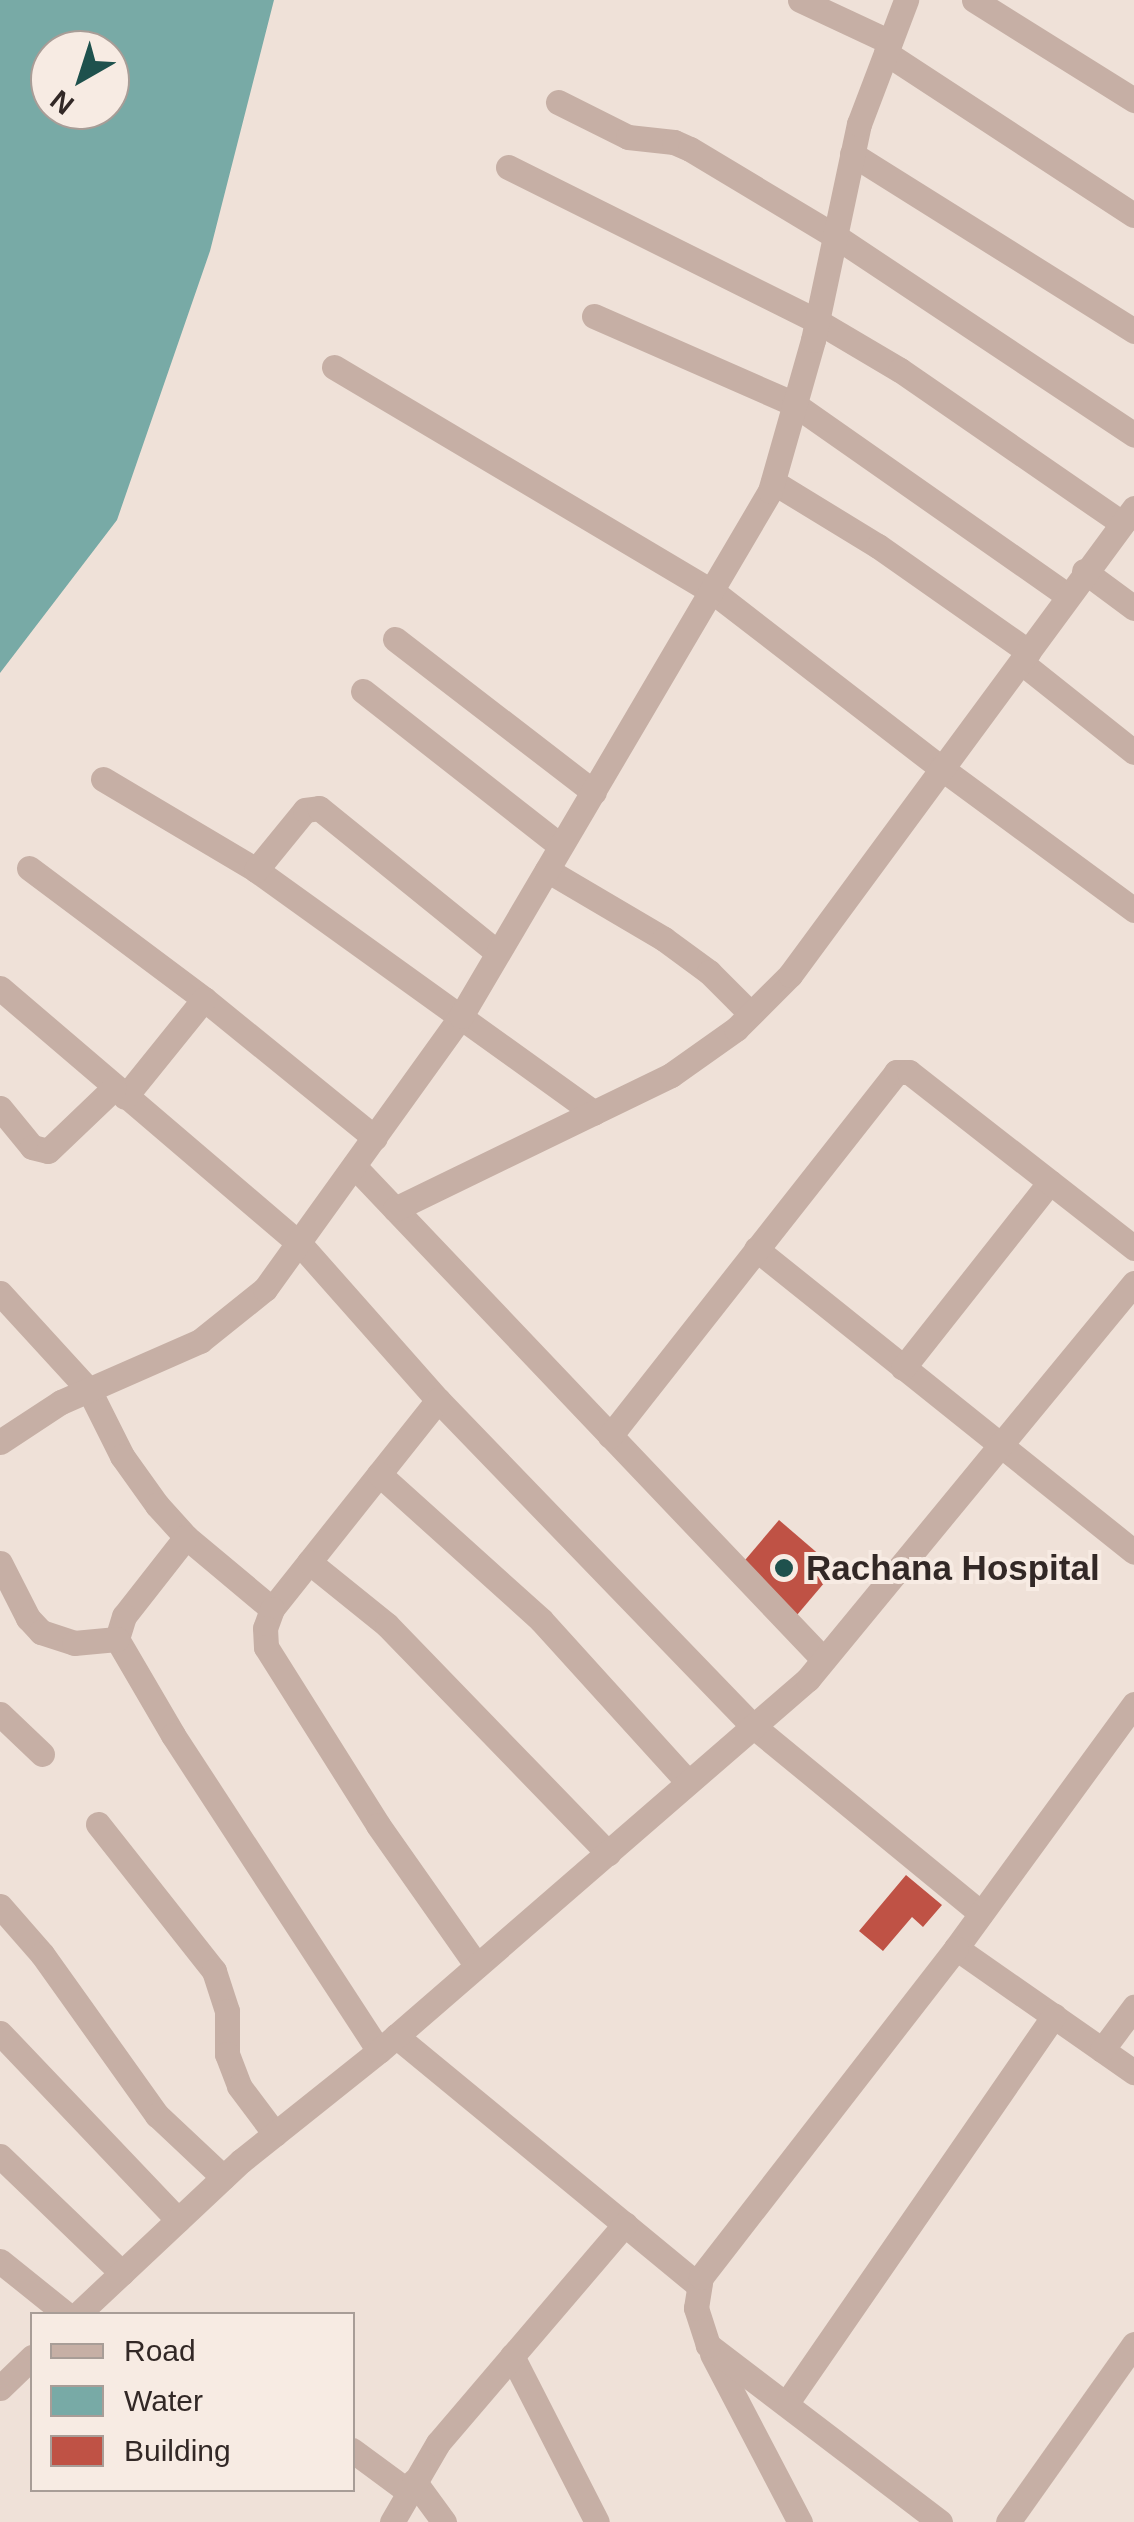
<!DOCTYPE html>
<style>
body{margin:0}
#map{position:relative;width:1134px;height:2522px;overflow:hidden;background:#efe1d8;font-family:Helvetica,sans-serif}
div>[style]{position:absolute}
[style*='--x']{left:calc(var(--x)*1px);top:calc(var(--y)*1px);width:calc(var(--w)*1px);rotate:calc(var(--a)*1deg)}
.water>*{inset:0;background:#78aaa6}
.building>*{inset:0;background:#bf5245}
.minor>*{height:25px;margin:-12.5px;padding:0 12.5px;transform-origin:12.5px;border-radius:12.5px;background:#c6afa5}
.dots>*{width:28px;height:28px;translate:-50% -50%;box-sizing:border-box;border:5px solid #f7ebe3;border-radius:50%}
span{translate:-50% -50%;white-space:nowrap;text-align:center;line-height:1.15;-webkit-text-stroke:8px #f7ebe3;paint-order:stroke}
.poi-label{font-size:35px;color:#322826;font-weight:700}
.left{translate:0 -50%;text-align:left}
.legend{position:absolute;left:30px;top:2312px;width:325px;height:180px;box-sizing:border-box;background:#f7ebe3;border:2px solid #a89d97;margin:0;padding:12px 18px;list-style:none;font-size:30px;color:#322826}
.legend li{display:flex;align-items:center;gap:20px;height:50px}
.legend b{width:50px;border:2px solid #a89d97}
.north{position:absolute;left:30px;top:30px;width:100px;height:100px;box-sizing:border-box;background:#f7ebe3;border:2px solid #a89d97;border-radius:50%;rotate:219deg;font-size:28px;font-weight:700;line-height:40px;text-align:center;color:#322826}
.north::after{content:'';display:block;margin:auto;width:35px;height:45px;background:#1e514d;clip-path:polygon(50% 0,100% 100%,50% 72%,0 100%)}
</style>
<div id="map">
<div class="water">
<div style="clip-path:polygon(evenodd,0 0,274px 0,210px 251px,117px 520px,0 673px,0 0,50px 50px,110px 50px,110px 110px,50px 110px,50px 50px)"></div>
</div>
<div class="building">
<div style="clip-path:polygon(779px 1520px,836px 1569px,797px 1615px,740px 1566px)"></div>
<div style="clip-path:polygon(906px 1875px,942px 1905px,923px 1927px,912px 1917px,883px 1951px,859px 1931px)"></div>
</div>
<div class="minor">
<div style="--x:800;--y:0;--w:99;--a:25"></div>
<div style="--x:974;--y:0;--w:189;--a:32"></div>
<div style="--x:886;--y:53;--w:296;--a:33.2"></div>
<div style="--x:558;--y:102;--w:78;--a:26.6"></div>
<div style="--x:628;--y:137;--w:46;--a:6.2"></div>
<div style="--x:674;--y:142;--w:17;--a:24"></div>
<div style="--x:690;--y:149;--w:169;--a:31"></div>
<div style="--x:835;--y:236;--w:359;--a:33.6"></div>
<div style="--x:852;--y:154;--w:333;--a:32.1"></div>
<div style="--x:508;--y:167;--w:345;--a:26.5"></div>
<div style="--x:817;--y:321;--w:96;--a:30.6"></div>
<div style="--x:900;--y:370;--w:270;--a:34.6"></div>
<div style="--x:594;--y:316;--w:219;--a:23.7"></div>
<div style="--x:794;--y:404;--w:333;--a:35"></div>
<div style="--x:334;--y:367;--w:439;--a:30.7"></div>
<div style="--x:712;--y:591;--w:289;--a:37.7"></div>
<div style="--x:941;--y:768;--w:240;--a:36.3"></div>
<div style="--x:773;--y:482;--w:123;--a:31.4"></div>
<div style="--x:878;--y:546;--w:184;--a:35.1"></div>
<div style="--x:1084;--y:571;--w:62;--a:36.5"></div>
<div style="--x:395;--y:639;--w:251;--a:37.6"></div>
<div style="--x:1022;--y:663;--w:143;--a:38.5"></div>
<div style="--x:363;--y:691;--w:251;--a:38.1"></div>
<div style="--x:103;--y:779;--w:178;--a:30.7"></div>
<div style="--x:256;--y:870;--w:416;--a:35.7"></div>
<div style="--x:29;--y:868;--w:219;--a:36.8"></div>
<div style="--x:204;--y:999;--w:220;--a:39.1"></div>
<div style="--x:256;--y:870;--w:77;--a:-50.8"></div>
<div style="--x:305;--y:810;--w:14;--a:-8"></div>
<div style="--x:319;--y:808;--w:230;--a:39"></div>
<div style="--x:547;--y:870;--w:136;--a:30.5"></div>
<div style="--x:664;--y:939;--w:56;--a:36.3"></div>
<div style="--x:709;--y:972;--w:59;--a:45"></div>
<div style="--x:0;--y:988;--w:393;--a:40.5"></div>
<div style="--x:299;--y:1243;--w:210;--a:48.5"></div>
<div style="--x:438;--y:1400;--w:453;--a:46"></div>
<div style="--x:753;--y:1726;--w:295;--a:39.4"></div>
<div style="--x:125;--y:1097;--w:126;--a:-51.1"></div>
<div style="--x:0;--y:1108;--w:50;--a:50.6"></div>
<div style="--x:32;--y:1147;--w:16;--a:14"></div>
<div style="--x:48;--y:1151;--w:91;--a:-43.7"></div>
<div style="--x:354;--y:1166;--w:680;--a:46.43"></div>
<div style="--x:395;--y:1209;--w:307;--a:-25.9"></div>
<div style="--x:671;--y:1075;--w:80;--a:-35.3"></div>
<div style="--x:736;--y:1029;--w:76;--a:-45"></div>
<div style="--x:790;--y:975;--w:580;--a:-53.62"></div>
<div style="--x:756;--y:1249;--w:484;--a:38.7"></div>
<div style="--x:0;--y:1293;--w:132;--a:47.5"></div>
<div style="--x:89;--y:1390;--w:74;--a:63.4"></div>
<div style="--x:122;--y:1456;--w:60;--a:54.5"></div>
<div style="--x:157;--y:1505;--w:43;--a:47.8"></div>
<div style="--x:186;--y:1537;--w:112;--a:39.9"></div>
<div style="--x:903;--y:1368;--w:237;--a:-51.7"></div>
<div style="--x:438;--y:1400;--w:267;--a:128.5"></div>
<div style="--x:272;--y:1609;--w:20;--a:110"></div>
<div style="--x:265;--y:1628;--w:19;--a:87"></div>
<div style="--x:266;--y:1647;--w:210;--a:57.8"></div>
<div style="--x:378;--y:1825;--w:172;--a:54.9"></div>
<div style="--x:610;--y:1436;--w:463;--a:-51.8"></div>
<div style="--x:896;--y:1072;--w:13;--a:0"></div>
<div style="--x:909;--y:1072;--w:286;--a:38"></div>
<div style="--x:0;--y:1442;--w:73;--a:-33.3"></div>
<div style="--x:61;--y:1402;--w:152;--a:-23.7"></div>
<div style="--x:200;--y:1341;--w:83;--a:-38.7"></div>
<div style="--x:265;--y:1289;--w:336;--a:-54.3"></div>
<div style="--x:461;--y:1016;--w:609;--a:-59.52"></div>
<div style="--x:770;--y:491;--w:157;--a:-74.1"></div>
<div style="--x:813;--y:340;--w:221;--a:-78"></div>
<div style="--x:859;--y:124;--w:133;--a:-69.2"></div>
<div style="--x:379;--y:1474;--w:218;--a:42"></div>
<div style="--x:541;--y:1620;--w:219;--a:47.8"></div>
<div style="--x:186;--y:1537;--w:100;--a:128.1"></div>
<div style="--x:124;--y:1616;--w:24;--a:107"></div>
<div style="--x:117;--y:1639;--w:111;--a:59.7"></div>
<div style="--x:173;--y:1735;--w:377;--a:56.9"></div>
<div style="--x:309;--y:1562;--w:100;--a:38.9"></div>
<div style="--x:387;--y:1625;--w:318;--a:45.9"></div>
<div style="--x:0;--y:1563;--w:62;--a:63"></div>
<div style="--x:28;--y:1618;--w:19;--a:47"></div>
<div style="--x:41;--y:1632;--w:35;--a:18"></div>
<div style="--x:74;--y:1643;--w:43;--a:-5.3"></div>
<div style="--x:1134;--y:1704;--w:302;--a:126.1"></div>
<div style="--x:956;--y:1948;--w:217;--a:34.9"></div>
<div style="--x:0;--y:1714;--w:58;--a:43.6"></div>
<div style="--x:98;--y:1824;--w:187;--a:51.7"></div>
<div style="--x:214;--y:1971;--w:42;--a:72"></div>
<div style="--x:227;--y:2011;--w:43;--a:90"></div>
<div style="--x:227;--y:2054;--w:34;--a:69"></div>
<div style="--x:239;--y:2086;--w:60;--a:53.1"></div>
<div style="--x:0;--y:1906;--w:64;--a:48.8"></div>
<div style="--x:42;--y:1954;--w:198;--a:54.5"></div>
<div style="--x:157;--y:2115;--w:91;--a:43.2"></div>
<div style="--x:0;--y:2033;--w:258;--a:46.4"></div>
<div style="--x:396;--y:2036;--w:393;--a:39.5"></div>
<div style="--x:1102;--y:2050;--w:54;--a:-53.3"></div>
<div style="--x:0;--y:2156;--w:169;--a:43.8"></div>
<div style="--x:0;--y:2261;--w:85;--a:38.8"></div>
<div style="--x:78;--y:2314;--w:224;--a:-43.2"></div>
<div style="--x:241;--y:2161;--w:176;--a:-38.6"></div>
<div style="--x:379;--y:2051;--w:568;--a:-40.93"></div>
<div style="--x:808;--y:1679;--w:513;--a:-50.54"></div>
<div style="--x:712;--y:2354;--w:190;--a:62.4"></div>
<div style="--x:512;--y:2356;--w:186;--a:62.9"></div>
<div style="--x:0;--y:2388;--w:45;--a:-44.1"></div>
<div style="--x:786;--y:2404;--w:472;--a:-55.4"></div>
<div style="--x:352;--y:2450;--w:71;--a:36.4"></div>
<div style="--x:414;--y:2481;--w:51;--a:53.8"></div>
<div style="--x:392;--y:2522;--w:91;--a:-59.8"></div>
<div style="--x:438;--y:2443;--w:288;--a:-49.5"></div>
<div style="--x:940;--y:2522;--w:292;--a:-142.7"></div>
<div style="--x:708;--y:2345;--w:39;--a:-108"></div>
<div style="--x:696;--y:2308;--w:31;--a:-81"></div>
<div style="--x:701;--y:2277;--w:416;--a:-52.2"></div>
<div style="--x:1008;--y:2522;--w:218;--a:-54.7"></div>
</div>
<div class="dots">
<div style="left:784px;top:1568px;background:#1e514d"></div>
</div>
<div class="poi-label">
<span class="left" style="left:806px;top:1568px">Rachana Hospital</span>
</div>
<ul class="legend">
<li><b style="height:12px;background:#c6afa5"></b>Road</li>
<li><b style="height:28px;background:#78aaa6"></b>Water</li>
<li><b style="height:28px;background:#bf5245"></b>Building</li>
</ul>
<div class="north">N</div>
</div>
